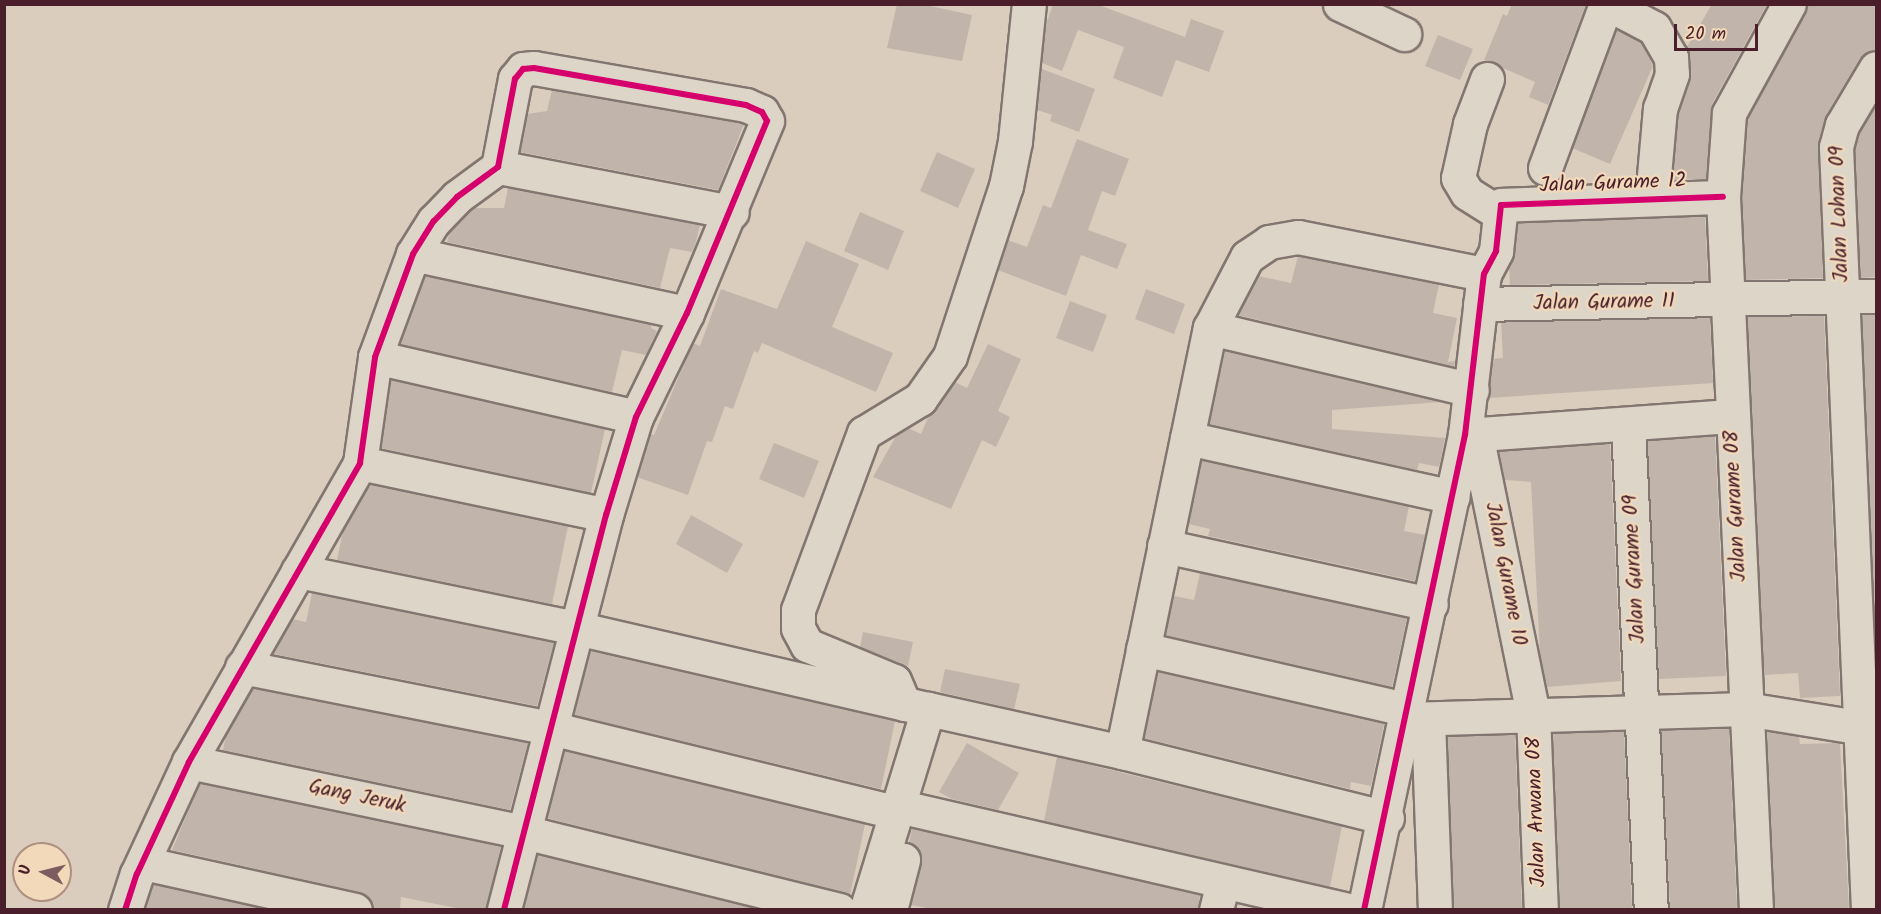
<!DOCTYPE html>
<style>
body{margin:0}
#map{position:relative;width:1881px;height:914px;overflow:hidden;background:#dacdbe;font-family:Kalam,sans-serif}
div>[style]{position:absolute}
[style*='--x']{left:calc(var(--x)*1px);top:calc(var(--y)*1px);width:calc(var(--w)*1px);rotate:calc(var(--a)*1deg)}
.building>*{inset:0;background:#c1b5ab}
.roads{filter:drop-shadow(2px 0 #837570) drop-shadow(-2px 0 #837570) drop-shadow(0 2px #837570) drop-shadow(0 -2px #837570)}
.minor>*{height:33px;margin:-16.5px;padding:0 16.5px;transform-origin:16.5px;border-radius:16.5px;background:#ded5c9}
.cycleway>*{height:6px;margin:-3px;padding:0 3px;transform-origin:3px;border-radius:3px;background:#d6006c}
span{translate:-50% -50%;white-space:nowrap;text-align:center;line-height:1.15;-webkit-text-stroke:4.5px #f1d9b9;paint-order:stroke}
.street-label{font-size:21px;color:#4a1f2b}
.frame{position:absolute;inset:0;border:6px solid #4a1f2b;pointer-events:none}
.north{position:absolute;left:12px;top:842px;width:60px;height:60px;box-sizing:border-box;background:#f1d9b9;border:2px solid #ae8f80;border-radius:50%;rotate:277deg;font-size:16px;font-weight:700;line-height:24px;text-align:center;color:#4a1f2b}
.north::after{content:'';display:block;margin:auto;width:21px;height:27px;background:#7c5c5e;clip-path:polygon(50% 0,100% 100%,50% 72%,0 100%)}
.scale{position:absolute;left:1674px;top:24px;width:84px;height:27px;box-sizing:border-box;border:3px solid #4a1f2b;border-top:0;padding-left:8px;font-size:18px;line-height:21px;white-space:nowrap;color:#4a1f2b;-webkit-text-stroke:4px #f1d9b9;paint-order:stroke}
</style>
<div id="map">
<div class="building">
<div style="clip-path:polygon(897px 4px,921px 4px,972px 15px,962px 61px,887px 48px)"></div>
<div style="clip-path:polygon(1053px 4px,1096px 4px,1185px 37px,1191px 19px,1224px 31px,1209px 72px,1176px 60px,1162px 97px,1113px 78px,1124px 47px,1078px 30px,1062px 71px,1042px 63px,1046px 25px)"></div>
<div style="clip-path:polygon(1512px 4px,1586px 4px,1548px 105px,1529px 97px,1535px 82px,1484px 60px,1503px 14px,1507px 16px)"></div>
<div style="clip-path:polygon(1712px 4px,1767px 4px,1712px 104px,1706px 179px,1672px 180px,1678px 112px,1691px 73px,1687px 47px)"></div>
<div style="clip-path:polygon(1808px 4px,1876px 4px,1876px 49px,1860px 58px,1826px 115px,1818px 142px,1823px 278px,1746px 280px,1742px 197px,1747px 118px)"></div>
<div style="clip-path:polygon(1616px 30px,1641px 42px,1653px 66px,1610px 164px,1572px 148px)"></div>
<div style="clip-path:polygon(1438px 35px,1473px 49px,1460px 80px,1425px 66px)"></div>
<div style="clip-path:polygon(1042px 69px,1095px 89px,1079px 132px,1050px 121px,1052px 115px,1037px 110px)"></div>
<div style="clip-path:polygon(552px 90px,741px 123px,744px 124px,718px 190px,520px 152px,527px 114px,547px 111px)"></div>
<div style="clip-path:polygon(1876px 104px,1876px 277px,1860px 278px,1855px 149px,1859px 132px)"></div>
<div style="clip-path:polygon(1077px 139px,1129px 159px,1115px 196px,1102px 191px,1088px 230px,1127px 244px,1117px 269px,1081px 255px,1066px 296px,998px 270px,1008px 240px,1027px 247px,1043px 205px,1051px 208px)"></div>
<div style="clip-path:polygon(937px 152px,975px 169px,958px 208px,920px 191px)"></div>
<div style="clip-path:polygon(508px 188px,700px 225px,696px 242px,692px 252px,670px 248px,660px 288px,447px 242px,449px 233px,473px 208px,504px 208px)"></div>
<div style="clip-path:polygon(860px 212px,904px 231px,888px 270px,844px 251px)"></div>
<div style="clip-path:polygon(1705px 216px,1708px 281px,1510px 285px,1509px 266px,1518px 223px)"></div>
<div style="clip-path:polygon(806px 241px,859px 264px,832px 327px,893px 353px,876px 392px,762px 343px,758px 353px,754px 351px,733px 409px,725px 406px,712px 442px,707px 441px,688px 495px,637px 477px,651px 434px,654px 435px,693px 343px,700px 346px,721px 289px,777px 309px)"></div>
<div style="clip-path:polygon(1298px 256px,1439px 284px,1433px 313px,1457px 318px,1448px 362px,1455px 361px,1454px 367px,1238px 315px,1258px 276px,1291px 283px)"></div>
<div style="clip-path:polygon(425px 276px,652px 325px,651px 328px,657px 331px,646px 355px,622px 350px,612px 392px,400px 344px)"></div>
<div style="clip-path:polygon(1146px 289px,1185px 304px,1174px 334px,1135px 319px)"></div>
<div style="clip-path:polygon(1070px 301px,1107px 315px,1093px 352px,1056px 338px)"></div>
<div style="clip-path:polygon(1862px 315px,1876px 315px,1876px 665px)"></div>
<div style="clip-path:polygon(1824px 316px,1840px 696px,1800px 698px,1798px 673px,1764px 675px,1747px 317px)"></div>
<div style="clip-path:polygon(1710px 318px,1713px 383px,1488px 398px,1493px 359px,1503px 358px,1501px 322px)"></div>
<div style="clip-path:polygon(988px 344px,1021px 359px,998px 411px,1010px 417px,996px 447px,982px 440px,951px 509px,873px 477px,896px 436px,908px 428px,921px 434px,929px 415px,955px 382px,967px 388px)"></div>
<div style="clip-path:polygon(1224px 351px,1441px 402px,1332px 410px,1332px 429px,1445px 438px,1439px 467px,1419px 463px,1417px 470px,1209px 424px)"></div>
<div style="clip-path:polygon(391px 380px,605px 429px,591px 493px,381px 448px)"></div>
<div style="clip-path:polygon(1715px 436px,1726px 676px,1659px 679px,1647px 441px)"></div>
<div style="clip-path:polygon(774px 443px,819px 461px,804px 498px,759px 479px)"></div>
<div style="clip-path:polygon(1610px 443px,1621px 681px,1547px 687px,1540px 654px,1531px 482px,1505px 480px,1499px 451px)"></div>
<div style="clip-path:polygon(1202px 460px,1409px 506px,1404px 531px,1425px 535px,1415px 581px,1208px 536px,1210px 529px,1188px 524px)"></div>
<div style="clip-path:polygon(369px 484px,568px 526px,552px 604px,337px 560px,343px 531px)"></div>
<div style="clip-path:polygon(691px 515px,743px 544px,727px 573px,676px 544px)"></div>
<div style="clip-path:polygon(1200px 573px,1407px 618px,1392px 687px,1165px 635px,1174px 596px,1194px 600px)"></div>
<div style="clip-path:polygon(312px 593px,554px 643px,537px 706px,274px 654px,292px 619px,306px 622px)"></div>
<div style="clip-path:polygon(863px 632px,913px 642px,908px 666px,860px 647px)"></div>
<div style="clip-path:polygon(590px 651px,895px 721px,881px 789px,574px 715px)"></div>
<div style="clip-path:polygon(945px 669px,1020px 684px,1014px 709px,940px 692px)"></div>
<div style="clip-path:polygon(1158px 672px,1384px 724px,1371px 786px,1351px 782px,1350px 789px,1144px 738px)"></div>
<div style="clip-path:polygon(253px 688px,528px 743px,510px 810px,223px 750px,226px 735px)"></div>
<div style="clip-path:polygon(1729px 728px,1737px 909px,1670px 909px,1661px 730px)"></div>
<div style="clip-path:polygon(1624px 731px,1632px 909px,1560px 909px,1553px 733px)"></div>
<div style="clip-path:polygon(1767px 731px,1799px 737px,1800px 744px,1840px 743px,1849px 909px,1775px 909px)"></div>
<div style="clip-path:polygon(1515px 735px,1522px 909px,1454px 909px,1447px 737px)"></div>
<div style="clip-path:polygon(967px 743px,1019px 773px,998px 810px,952px 799px,939px 792px)"></div>
<div style="clip-path:polygon(564px 751px,865px 824px,850px 895px,547px 818px)"></div>
<div style="clip-path:polygon(1057px 757px,1342px 826px,1330px 887px,1044px 821px)"></div>
<div style="clip-path:polygon(200px 783px,501px 846px,486px 909px,461px 909px,401px 897px,400px 909px,373px 909px,368px 897px,359px 892px,172px 850px)"></div>
<div style="clip-path:polygon(912px 829px,1200px 895px,1198px 909px,932px 909px,911px 905px,921px 864px,921px 854px,909px 843px)"></div>
<div style="clip-path:polygon(538px 855px,759px 909px,524px 909px)"></div>
<div style="clip-path:polygon(153px 884px,266px 909px,145px 909px)"></div>
</div>
<div class="roads">
<div class="minor">
<div style="--x:1340;--y:4;--w:71;--a:25.1"></div>
<div style="--x:1608;--y:4;--w:52;--a:27.6"></div>
<div style="--x:1654;--y:28;--w:34;--a:60"></div>
<div style="--x:1671;--y:57;--w:17;--a:87"></div>
<div style="--x:1672;--y:74;--w:36;--a:109"></div>
<div style="--x:1660;--y:108;--w:90;--a:95.1"></div>
<div style="--x:1487;--y:79;--w:48;--a:110.7"></div>
<div style="--x:1470;--y:124;--w:55;--a:102.5"></div>
<div style="--x:1458;--y:178;--w:17;--a:59"></div>
<div style="--x:1467;--y:193;--w:38;--a:32"></div>
<div style="--x:498;--y:167;--w:238;--a:10.9"></div>
<div style="--x:1545;--y:168;--w:175;--a:-69.6"></div>
<div style="--x:413;--y:254;--w:280;--a:12.2"></div>
<div style="--x:1480;--y:304;--w:396;--a:-1.2"></div>
<div style="--x:1210;--y:328;--w:269;--a:13.3"></div>
<div style="--x:375;--y:357;--w:268;--a:12.9"></div>
<div style="--x:1628;--y:426;--w:485;--a:87.3"></div>
<div style="--x:1476;--y:434;--w:286;--a:78.5"></div>
<div style="--x:1533;--y:714;--w:196;--a:87.7"></div>
<div style="--x:1465;--y:435;--w:267;--a:-4.1"></div>
<div style="--x:1187;--y:438;--w:272;--a:12.5"></div>
<div style="--x:360;--y:463;--w:251;--a:11.9"></div>
<div style="--x:1164;--y:546;--w:273;--a:12.3"></div>
<div style="--x:298;--y:571;--w:284;--a:11.6"></div>
<div style="--x:576;--y:628;--w:361;--a:13"></div>
<div style="--x:928;--y:709;--w:210;--a:107.1"></div>
<div style="--x:1143;--y:649;--w:273;--a:12.9"></div>
<div style="--x:242;--y:667;--w:314;--a:11.2"></div>
<div style="--x:550;--y:728;--w:355;--a:13.7"></div>
<div style="--x:904;--y:704;--w:25;--a:-113"></div>
<div style="--x:894;--y:681;--w:94;--a:-157.5"></div>
<div style="--x:807;--y:645;--w:19;--a:-118"></div>
<div style="--x:798;--y:628;--w:18;--a:-90"></div>
<div style="--x:798;--y:610;--w:189;--a:-69.6"></div>
<div style="--x:864;--y:433;--w:66;--a:-31.3"></div>
<div style="--x:920;--y:399;--w:52;--a:-55.1"></div>
<div style="--x:950;--y:356;--w:179;--a:-71.8"></div>
<div style="--x:1006;--y:186;--w:46;--a:-78.7"></div>
<div style="--x:1015;--y:141;--w:138;--a:-84.2"></div>
<div style="--x:928;--y:709;--w:199;--a:12.5"></div>
<div style="--x:1122;--y:752;--w:273;--a:14"></div>
<div style="--x:1407;--y:719;--w:339;--a:-1.7"></div>
<div style="--x:1746;--y:709;--w:132;--a:9.2"></div>
<div style="--x:1428;--y:720;--w:190;--a:87.9"></div>
<div style="--x:1122;--y:752;--w:433;--a:-78.3"></div>
<div style="--x:1210;--y:328;--w:80;--a:-62.5"></div>
<div style="--x:1247;--y:257;--w:27;--a:-34"></div>
<div style="--x:1269;--y:242;--w:29;--a:-10"></div>
<div style="--x:1298;--y:237;--w:190;--a:11.3"></div>
<div style="--x:189;--y:762;--w:342;--a:11.8"></div>
<div style="--x:524;--y:832;--w:325;--a:13.9"></div>
<div style="--x:915;--y:810;--w:443;--a:13"></div>
<div style="--x:143;--y:863;--w:217;--a:12.5"></div>
<div style="--x:125;--y:910;--w:38;--a:-72"></div>
<div style="--x:137;--y:874;--w:123;--a:-65.1"></div>
<div style="--x:189;--y:762;--w:344;--a:-60.2"></div>
<div style="--x:360;--y:463;--w:107;--a:-81.9"></div>
<div style="--x:375;--y:357;--w:110;--a:-69.7"></div>
<div style="--x:413;--y:254;--w:39;--a:-58"></div>
<div style="--x:434;--y:221;--w:33;--a:-46"></div>
<div style="--x:457;--y:197;--w:51;--a:-36.2"></div>
<div style="--x:498;--y:167;--w:90;--a:-79.1"></div>
<div style="--x:515;--y:79;--w:13;--a:-51"></div>
<div style="--x:523;--y:69;--w:11;--a:-5"></div>
<div style="--x:534;--y:68;--w:215;--a:9.9"></div>
<div style="--x:746;--y:105;--w:17;--a:24"></div>
<div style="--x:762;--y:112;--w:10;--a:61"></div>
<div style="--x:767;--y:121;--w:208;--a:112.6"></div>
<div style="--x:687;--y:313;--w:116;--a:116.1"></div>
<div style="--x:636;--y:417;--w:102;--a:107"></div>
<div style="--x:606;--y:515;--w:408;--a:104.5"></div>
<div style="--x:890;--y:910;--w:52;--a:-75.4"></div>
<div style="--x:1216;--y:910;--w:29;--a:-76"></div>
<div style="--x:1364;--y:910;--w:486;--a:-78"></div>
<div style="--x:1465;--y:435;--w:162;--a:-83.3"></div>
<div style="--x:1484;--y:274;--w:26;--a:-62"></div>
<div style="--x:1496;--y:251;--w:46;--a:-83.8"></div>
<div style="--x:1501;--y:205;--w:222;--a:-2.1"></div>
<div style="--x:1756;--y:910;--w:714;--a:-92.65"></div>
<div style="--x:1723;--y:197;--w:84;--a:-85.9"></div>
<div style="--x:1729;--y:113;--w:124;--a:-61.2"></div>
<div style="--x:1868;--y:910;--w:764;--a:-92.4"></div>
<div style="--x:1836;--y:147;--w:23;--a:-75"></div>
<div style="--x:1842;--y:125;--w:66;--a:-59.2"></div>
</div>
</div>
<div class="cycleway">
<div style="--x:125;--y:910;--w:38;--a:-72"></div>
<div style="--x:137;--y:874;--w:123;--a:-65.1"></div>
<div style="--x:189;--y:762;--w:344;--a:-60.2"></div>
<div style="--x:360;--y:463;--w:107;--a:-81.9"></div>
<div style="--x:375;--y:357;--w:110;--a:-69.7"></div>
<div style="--x:413;--y:254;--w:39;--a:-58"></div>
<div style="--x:434;--y:221;--w:33;--a:-46"></div>
<div style="--x:457;--y:197;--w:51;--a:-36.2"></div>
<div style="--x:498;--y:167;--w:90;--a:-79.1"></div>
<div style="--x:515;--y:79;--w:13;--a:-51"></div>
<div style="--x:523;--y:69;--w:11;--a:-5"></div>
<div style="--x:534;--y:68;--w:215;--a:9.9"></div>
<div style="--x:746;--y:105;--w:17;--a:24"></div>
<div style="--x:762;--y:112;--w:10;--a:61"></div>
<div style="--x:767;--y:121;--w:208;--a:112.6"></div>
<div style="--x:687;--y:313;--w:116;--a:116.1"></div>
<div style="--x:636;--y:417;--w:102;--a:107"></div>
<div style="--x:606;--y:515;--w:408;--a:104.5"></div>
<div style="--x:1364;--y:910;--w:486;--a:-78"></div>
<div style="--x:1465;--y:435;--w:162;--a:-83.3"></div>
<div style="--x:1484;--y:274;--w:26;--a:-62"></div>
<div style="--x:1496;--y:251;--w:46;--a:-83.8"></div>
<div style="--x:1501;--y:205;--w:222;--a:-2.1"></div>
</div>
<div class="street-label">
<span style="left:1613px;top:184px;rotate:-2deg">Jalan Gurame 12</span>
<span style="left:1840px;top:214px;rotate:-92deg">Jalan Lohan 09</span>
<span style="left:1604px;top:303px;rotate:-1deg">Jalan Gurame 11</span>
<span style="left:1736px;top:506px;rotate:-93deg">Jalan Gurame 08</span>
<span style="left:1635px;top:569px;rotate:-93deg">Jalan Gurame 09</span>
<span style="left:1505px;top:574px;rotate:79deg">Jalan Gurame 10</span>
<span style="left:357px;top:797px;rotate:12deg">Gang Jeruk</span>
<span style="left:1537px;top:812px;rotate:-92deg">Jalan Arwana 08</span>
</div>
<div class="frame"></div>
<div class="north">U</div>
<div class="scale">20 m</div>
</div>
